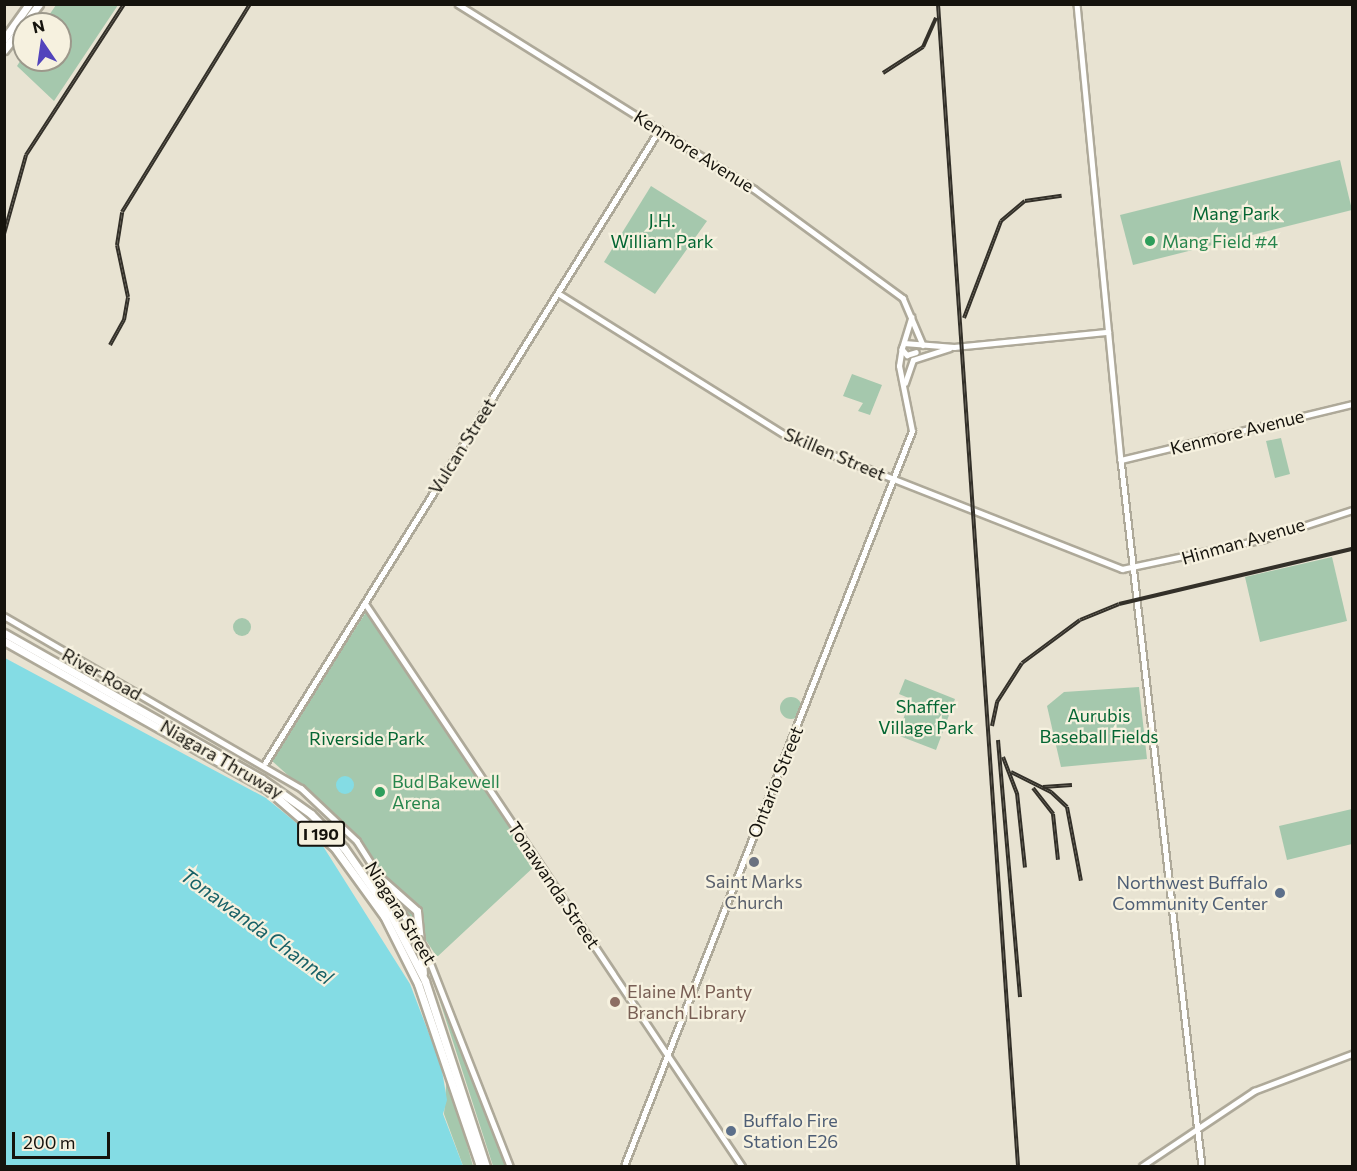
<!DOCTYPE html>
<style>
body{margin:0}
#map{position:relative;width:1357px;height:1171px;overflow:hidden;background:#e8e3d2;font-family:Commissioner,sans-serif}
div>[style]{position:absolute}
[style*='--x']{left:calc(var(--x)*1px);top:calc(var(--y)*1px);width:calc(var(--w)*1px);rotate:calc(var(--a)*1deg)}
.green>*{inset:0;background:#a5c8ad}
.round{border-radius:50%}
.water>*{inset:0;background:#84dce4}
.roads{filter:drop-shadow(2px 0 #aea999) drop-shadow(-2px 0 #aea999) drop-shadow(0 2px #aea999) drop-shadow(0 -2px #aea999)}
.secondary>*{height:4.5px;margin:-2.25px;padding:0 2.25px;transform-origin:2.25px;border-radius:2.25px;background:#fff}
.highway>*{height:7px;margin:-3.5px;padding:0 3.5px;transform-origin:3.5px;border-radius:3.5px;background:#fff}
.rail>*{height:4px;margin-top:-2px;transform-origin:0;background:repeating-linear-gradient(90deg,#f6f1df 0 4.5px,#333029 0 9px);box-sizing:border-box;border-block:2px solid #333029}
.bridges{filter:drop-shadow(2px 0 #aea999) drop-shadow(-2px 0 #aea999) drop-shadow(0 2px #aea999) drop-shadow(0 -2px #aea999)}
.secondary-bridge>*{height:4.5px;margin:-2.25px;padding:0 2.25px;transform-origin:2.25px;border-radius:2.25px;background:#fff}
.dots>*{width:16px;height:16px;translate:-50% -50%;box-sizing:border-box;border:3px solid #f6f1df;border-radius:50%}
span{translate:-50% -50%;white-space:nowrap;text-align:center;line-height:1.15;-webkit-text-stroke:4.5px #f6f1df;paint-order:stroke}
.shield-label span{padding:2px 4px;background:#f6f1df;border:2px solid;border-radius:4px;-webkit-text-stroke-width:0}
.shield-label{font-size:16px;color:#15130d;font-weight:700}
.street-label{font-size:18px;color:#15130d}
.park-label{font-size:18px;color:#046633}
.leisure-label{font-size:18px;color:#27864d}
.left{translate:0 -50%;text-align:left}
.worship-label{font-size:18px;color:#5b616d}
.service-label{font-size:18px;color:#4e5e75}
.right{translate:-100% -50%;text-align:right}
.education-label{font-size:18px;color:#785e54}
.water-label{font-size:20px;color:#186167;font-style:italic}
.frame{position:absolute;inset:0;border:6px solid #15130d;pointer-events:none}
.north{position:absolute;left:12px;top:12px;width:60px;height:60px;box-sizing:border-box;background:#f6f1df;border:2px solid #9c988b;border-radius:50%;rotate:347deg;font-size:16px;font-weight:700;line-height:24px;text-align:center;color:#15130d}
.north::after{content:'';display:block;margin:auto;width:21px;height:27px;background:#5244bc;clip-path:polygon(50% 0,100% 100%,50% 72%,0 100%)}
.scale{position:absolute;left:12px;top:1132px;width:98px;height:27px;box-sizing:border-box;border:3px solid #15130d;border-top:0;padding-left:8px;font-size:18px;line-height:21px;white-space:nowrap;color:#15130d;-webkit-text-stroke:4px #f6f1df;paint-order:stroke}
</style>
<div id="map">
<div class="green">
<div style="clip-path:polygon(56px 5px,118px 5px,54px 101px,17px 66px,24px 55px,24px 60px,60px 60px,60px 24px,43px 24px)"></div>
<div style="clip-path:polygon(1340px 160px,1352px 210px,1133px 265px,1120px 215px)"></div>
<div style="clip-path:polygon(651px 186px,707px 221px,655px 294px,604px 262px)"></div>
<div style="clip-path:polygon(852px 374px,882px 385px,870px 415px,858px 411px,863px 403px,843px 396px)"></div>
<div style="clip-path:polygon(1281px 438px,1290px 474px,1275px 478px,1266px 441px)"></div>
<div style="clip-path:polygon(1332px 557px,1347px 621px,1260px 642px,1245px 577px)"></div>
<div style="clip-path:polygon(366px 612px,537px 864px,437px 957px,360px 840px,271px 760px)"></div>
<div class="round" style="left:233px;top:618px;width:18px;height:18px"></div>
<div style="clip-path:polygon(905px 679px,955px 699px,936px 750px,897px 735px,911px 699px,899px 694px)"></div>
<div style="clip-path:polygon(1139px 687px,1147px 759px,1061px 767px,1047px 706px,1064px 692px)"></div>
<div class="round" style="left:780px;top:697px;width:22px;height:22px"></div>
<div style="clip-path:polygon(1352px 809px,1352px 844px,1287px 860px,1279px 826px)"></div>
<div style="clip-path:polygon(425px 955px,495px 1139px,508px 1166px,493px 1166px)"></div>
<div style="clip-path:polygon(447px 1074px,473px 1166px,463px 1166px,444px 1114px)"></div>
</div>
<div class="water">
<div style="clip-path:polygon(5px 658px,266px 798px,321px 843px,410px 984px,441px 1065px,447px 1100px,443px 1114px,463px 1166px,5px 1166px)"></div>
<div class="round" style="left:336px;top:776px;width:18px;height:18px"></div>
</div>
<div class="roads">
<div class="secondary">
<div style="--x:458;--y:4;--w:349;--a:32"></div>
<div style="--x:754;--y:189;--w:185;--a:36.2"></div>
<div style="--x:903;--y:298;--w:51;--a:66.9"></div>
<div style="--x:1077;--y:4;--w:458;--a:84.5"></div>
<div style="--x:1121;--y:460;--w:711;--a:83.46"></div>
<div style="--x:558;--y:293;--w:274;--a:32"></div>
<div style="--x:790;--y:438;--w:357;--a:21.5"></div>
<div style="--x:1122;--y:569;--w:145;--a:-11.9"></div>
<div style="--x:1264;--y:539;--w:93;--a:-18.2"></div>
<div style="--x:912;--y:317;--w:34;--a:107"></div>
<div style="--x:902;--y:349;--w:8;--a:50"></div>
<div style="--x:907;--y:355;--w:9;--a:-18"></div>
<div style="--x:904;--y:343;--w:50;--a:4.6"></div>
<div style="--x:954;--y:347;--w:155;--a:-5.6"></div>
<div style="--x:905;--y:383;--w:24;--a:-71"></div>
<div style="--x:913;--y:360;--w:38;--a:-18"></div>
<div style="--x:1121;--y:460;--w:238;--a:-13.6"></div>
<div style="--x:365;--y:603;--w:678;--a:56.19"></div>
<div style="--x:4;--y:616;--w:343;--a:30.1"></div>
<div style="--x:301;--y:788;--w:77;--a:43.4"></div>
<div style="--x:357;--y:841;--w:116;--a:57.7"></div>
<div style="--x:265;--y:763;--w:746;--a:-58.1"></div>
<div style="--x:425;--y:949;--w:233;--a:68.6"></div>
<div style="--x:624;--y:1166;--w:789;--a:-68.6"></div>
<div style="--x:912;--y:431;--w:66;--a:-101.3"></div>
<div style="--x:899;--y:366;--w:18;--a:-81"></div>
<div style="--x:1142;--y:1166;--w:135;--a:-33.8"></div>
<div style="--x:1254;--y:1091;--w:105;--a:-20.7"></div>
</div>
<div class="highway">
<div style="--x:24;--y:24;--w:25;--a:-53"></div>
<div style="--x:4;--y:39;--w:43;--a:-54.5"></div>
<div style="--x:4;--y:50;--w:33;--a:-52"></div>
<div style="--x:4;--y:633;--w:296;--a:29.5"></div>
<div style="--x:262;--y:779;--w:60;--a:35.5"></div>
<div style="--x:311;--y:814;--w:47;--a:45.9"></div>
<div style="--x:344;--y:848;--w:82;--a:55"></div>
<div style="--x:391;--y:915;--w:74;--a:62.7"></div>
<div style="--x:425;--y:981;--w:195;--a:71.8"></div>
<div style="--x:4;--y:641;--w:302;--a:29.4"></div>
<div style="--x:267;--y:789;--w:89;--a:40.9"></div>
<div style="--x:334;--y:847;--w:85;--a:54.1"></div>
<div style="--x:384;--y:916;--w:76;--a:63.4"></div>
<div style="--x:418;--y:984;--w:192;--a:71.2"></div>
<div style="--x:381;--y:879;--w:48;--a:41.6"></div>
<div style="--x:417;--y:911;--w:62;--a:84.5"></div>
</div>
</div>
<div class="rail">
<div style="--x:938;--y:4;--w:1165;--a:86.06"></div>
<div style="--x:883;--y:73;--w:48;--a:-33"></div>
<div style="--x:923;--y:47;--w:32;--a:-66"></div>
<div style="--x:4;--y:234;--w:82;--a:-74.4"></div>
<div style="--x:26;--y:155;--w:180;--a:-57"></div>
<div style="--x:964;--y:318;--w:104;--a:-69.1"></div>
<div style="--x:1001;--y:221;--w:31;--a:-40"></div>
<div style="--x:1025;--y:201;--w:37;--a:-8"></div>
<div style="--x:110;--y:345;--w:29;--a:-61"></div>
<div style="--x:124;--y:320;--w:23;--a:-80"></div>
<div style="--x:128;--y:297;--w:53;--a:-101.9"></div>
<div style="--x:117;--y:245;--w:33;--a:-81"></div>
<div style="--x:122;--y:212;--w:244;--a:-58.4"></div>
<div style="--x:992;--y:726;--w:25;--a:-78"></div>
<div style="--x:997;--y:702;--w:46;--a:-57.3"></div>
<div style="--x:1022;--y:663;--w:72;--a:-36.6"></div>
<div style="--x:1080;--y:620;--w:42;--a:-22.3"></div>
<div style="--x:1119;--y:604;--w:239;--a:-13.3"></div>
<div style="--x:998;--y:740;--w:258;--a:85.1"></div>
<div style="--x:1003;--y:757;--w:39;--a:69"></div>
<div style="--x:1017;--y:793;--w:75;--a:83.9"></div>
<div style="--x:1011;--y:772;--w:45;--a:26.6"></div>
<div style="--x:1051;--y:792;--w:22;--a:43"></div>
<div style="--x:1067;--y:807;--w:75;--a:79.3"></div>
<div style="--x:1043;--y:787;--w:29;--a:-4"></div>
<div style="--x:1033;--y:788;--w:33;--a:52"></div>
<div style="--x:1053;--y:814;--w:46;--a:83.8"></div>
</div>
<div class="bridges">
<div class="secondary-bridge">
<div style="--x:419;--y:939;--w:12;--a:59"></div>
</div>
</div>
<div class="dots">
<div style="left:1150px;top:241px;background:#2e9e5b"></div>
<div style="left:380px;top:792px;background:#2e9e5b"></div>
<div style="left:754px;top:862px;background:#6b7280"></div>
<div style="left:1280px;top:893px;background:#5c6f8a"></div>
<div style="left:615px;top:1002px;background:#8d6e63"></div>
<div style="left:731px;top:1131px;background:#5c6f8a"></div>
</div>
<div class="shield-label">
<span style="left:321px;top:834px">I 190</span>
</div>
<div class="street-label">
<span style="left:694px;top:151px;rotate:32deg">Kenmore Avenue</span>
<span style="left:1237px;top:432px;rotate:-14deg">Kenmore Avenue</span>
<span style="left:462px;top:446px;rotate:-58deg">Vulcan Street</span>
<span style="left:835px;top:454px;rotate:23deg">Skillen Street</span>
<span style="left:1243px;top:541px;rotate:-16deg">Hinman Avenue</span>
<span style="left:102px;top:674px;rotate:29deg">River Road</span>
<span style="left:222px;top:759px;rotate:30deg">Niagara Thruway</span>
<span style="left:775px;top:782px;rotate:-68deg">Ontario Street</span>
<span style="left:554px;top:885px;rotate:56deg">Tonawanda Street</span>
<span style="left:401px;top:913px;rotate:58deg">Niagara Street</span>
</div>
<div class="park-label">
<span style="left:1236px;top:213px">Mang Park</span>
<span style="left:662px;top:231px">J.H.<br>William Park</span>
<span style="left:926px;top:717px">Shaffer<br>Village Park</span>
<span style="left:1099px;top:726px">Aurubis<br>Baseball Fields</span>
<span style="left:367px;top:738px">Riverside Park</span>
</div>
<div class="leisure-label">
<span class="left" style="left:1162px;top:241px">Mang Field #4</span>
<span class="left" style="left:392px;top:792px">Bud Bakewell<br>Arena</span>
</div>
<div class="worship-label">
<span style="left:754px;top:892px">Saint Marks<br>Church</span>
</div>
<div class="service-label">
<span class="right" style="left:1268px;top:893px">Northwest Buffalo<br>Community Center</span>
<span class="left" style="left:743px;top:1131px">Buffalo Fire<br>Station E26</span>
</div>
<div class="education-label">
<span class="left" style="left:627px;top:1002px">Elaine M. Panty<br>Branch Library</span>
</div>
<div class="water-label">
<span style="left:257px;top:926px;rotate:36deg">Tonawanda Channel</span>
</div>
<div class="frame"></div>
<div class="north">N</div>
<div class="scale">200 m</div>
</div>
